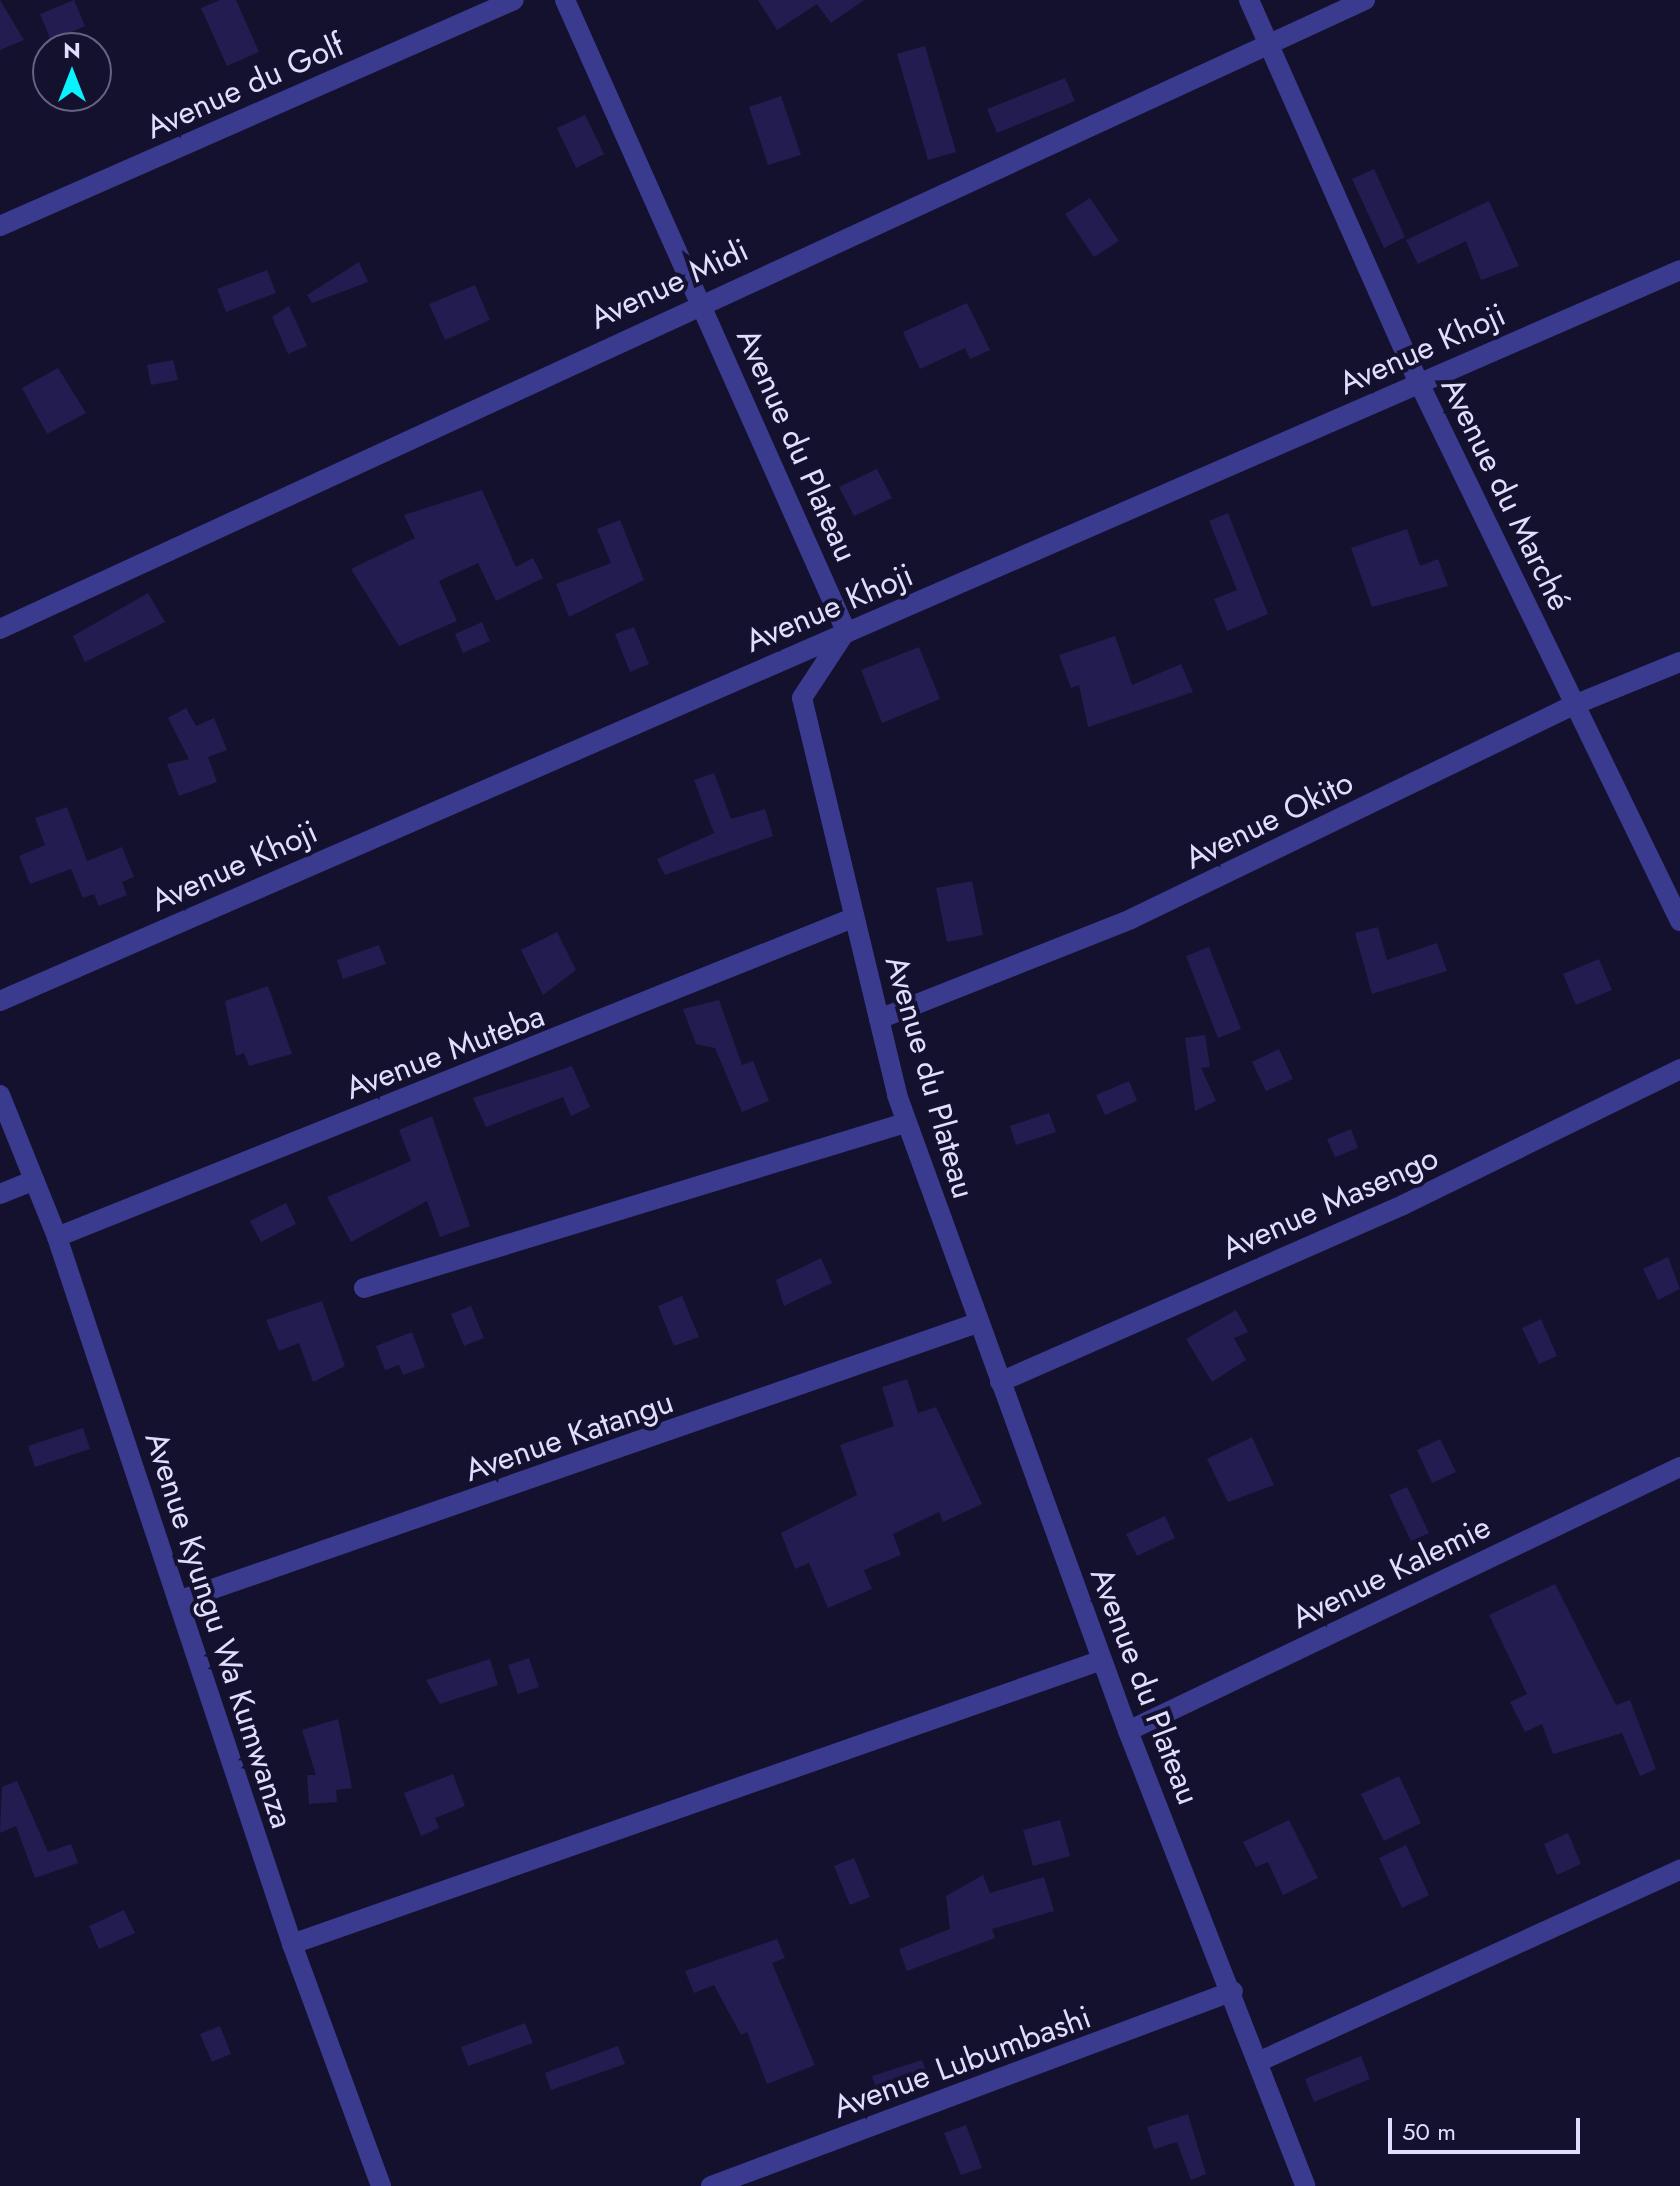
<!DOCTYPE html>
<meta charset="utf-8">
<style>
body{margin:0}
#map{position:relative;width:1680px;height:2186px;overflow:hidden;background:#14112e;font-family:Jost,sans-serif}
div>[style]{position:absolute}
[style*='--x']{left:calc(var(--x)*1px);top:calc(var(--y)*1px);width:calc(var(--w)*1px);rotate:calc(var(--a)*1deg)}
.building>*{inset:0;background:#231c50}
.minor>*{height:20px;margin:-10px;padding:0 10px;transform-origin:10px;border-radius:10px;background:#3a3b8f}
span{translate:-50% -50%;white-space:nowrap;text-align:center;line-height:1.15;-webkit-text-stroke:8px #14112e;paint-order:stroke}
.street-label{font-size:32px;color:#e0ddff}
.north{position:absolute;left:32px;top:32px;width:80px;height:80px;box-sizing:border-box;background:#14112e;border:2px solid #666382;border-radius:50%;rotate:0deg;font-size:22px;font-weight:700;line-height:32px;text-align:center;color:#e0ddff}
.north::after{content:'';display:block;margin:auto;width:28px;height:36px;background:#09f3ff;clip-path:polygon(50% 0,100% 100%,50% 72%,0 100%)}
.scale{position:absolute;left:1388px;top:2118px;width:192px;height:36px;box-sizing:border-box;border:4px solid #e0ddff;border-top:0;padding-left:10px;font-size:24px;line-height:28px;white-space:nowrap;color:#e0ddff;-webkit-text-stroke:6px #14112e;paint-order:stroke}
</style>
<div id="map">
<div class="building">
<div style="clip-path:polygon(0 0,24px 40px,0 50px)"></div>
<div style="clip-path:polygon(74px 0,85px 26px,51px 41px,40px 14px)"></div>
<div style="clip-path:polygon(220px 0,236px 0,259px 52px,227px 66px,201px 8px)"></div>
<div style="clip-path:polygon(758px 0,864px 0,831px 23px,817px 4px,777px 30px)"></div>
<div style="clip-path:polygon(925px 46px,956px 152px,928px 160px,897px 54px)"></div>
<div style="clip-path:polygon(1065px 78px,1075px 101px,997px 133px,987px 109px)"></div>
<div style="clip-path:polygon(781px 96px,801px 155px,768px 165px,749px 107px)"></div>
<div style="clip-path:polygon(585px 115px,604px 154px,576px 168px,557px 128px)"></div>
<div style="clip-path:polygon(1374px 169px,1405px 237px,1384px 248px,1352px 179px)"></div>
<div style="clip-path:polygon(1090px 198px,1119px 241px,1094px 257px,1065px 214px)"></div>
<div style="clip-path:polygon(1489px 201px,1519px 266px,1481px 280px,1466px 241px,1418px 264px,1406px 240px)"></div>
<div style="clip-path:polygon(359px 262px,368px 282px,312px 303px,307px 295px)"></div>
<div style="clip-path:polygon(267px 270px,276px 293px,226px 312px,217px 289px)"></div>
<div style="clip-path:polygon(475px 285px,490px 320px,445px 340px,429px 304px)"></div>
<div style="clip-path:polygon(967px 303px,990px 350px,970px 359px,965px 348px,920px 369px,903px 332px)"></div>
<div style="clip-path:polygon(289px 306px,307px 346px,288px 354px,272px 317px)"></div>
<div style="clip-path:polygon(173px 360px,178px 380px,151px 385px,147px 365px)"></div>
<div style="clip-path:polygon(58px 368px,86px 413px,47px 434px,22px 388px)"></div>
<div style="clip-path:polygon(877px 469px,892px 498px,854px 516px,839px 487px)"></div>
<div style="clip-path:polygon(482px 490px,516px 567px,533px 558px,543px 578px,496px 601px,478px 563px,439px 581px,457px 621px,399px 646px,351px 569px,415px 538px,404px 515px)"></div>
<div style="clip-path:polygon(1228px 513px,1268px 614px,1227px 631px,1214px 599px,1237px 590px,1209px 521px)"></div>
<div style="clip-path:polygon(620px 520px,644px 580px,569px 617px,556px 584px,611px 563px,597px 529px)"></div>
<div style="clip-path:polygon(1407px 529px,1420px 566px,1438px 559px,1448px 586px,1372px 607px,1351px 548px)"></div>
<div style="clip-path:polygon(148px 593px,165px 622px,85px 662px,73px 636px)"></div>
<div style="clip-path:polygon(482px 622px,490px 641px,463px 653px,455px 634px)"></div>
<div style="clip-path:polygon(634px 627px,649px 664px,630px 672px,615px 634px)"></div>
<div style="clip-path:polygon(1115px 636px,1132px 685px,1181px 664px,1193px 692px,1088px 727px,1079px 685px,1071px 688px,1059px 655px)"></div>
<div style="clip-path:polygon(919px 647px,940px 699px,882px 723px,861px 670px)"></div>
<div style="clip-path:polygon(186px 708px,196px 726px,214px 718px,227px 750px,208px 757px,217px 782px,179px 796px,167px 764px,189px 759px,168px 718px)"></div>
<div style="clip-path:polygon(714px 773px,731px 819px,765px 809px,773px 836px,665px 875px,657px 859px,714px 833px,694px 780px)"></div>
<div style="clip-path:polygon(67px 807px,87px 861px,122px 847px,134px 877px,122px 882px,127px 895px,99px 906px,94px 894px,83px 898px,71px 869px,30px 884px,19px 856px,45px 845px,35px 818px)"></div>
<div style="clip-path:polygon(972px 881px,983px 935px,947px 942px,936px 888px)"></div>
<div style="clip-path:polygon(1378px 927px,1387px 960px,1437px 943px,1447px 971px,1372px 994px,1355px 933px)"></div>
<div style="clip-path:polygon(557px 932px,576px 970px,543px 995px,521px 950px)"></div>
<div style="clip-path:polygon(379px 945px,386px 964px,343px 979px,337px 960px)"></div>
<div style="clip-path:polygon(1209px 947px,1241px 1029px,1218px 1038px,1186px 956px)"></div>
<div style="clip-path:polygon(1599px 959px,1612px 990px,1576px 1005px,1563px 974px)"></div>
<div style="clip-path:polygon(268px 986px,292px 1054px,249px 1066px,244px 1053px,236px 1056px,225px 1001px)"></div>
<div style="clip-path:polygon(719px 1000px,742px 1065px,753px 1061px,769px 1101px,742px 1112px,715px 1048px,696px 1044px,683px 1009px)"></div>
<div style="clip-path:polygon(1205px 1035px,1210px 1067px,1201px 1068px,1216px 1101px,1195px 1111px,1185px 1038px)"></div>
<div style="clip-path:polygon(1279px 1049px,1293px 1079px,1266px 1091px,1252px 1062px)"></div>
<div style="clip-path:polygon(572px 1066px,590px 1107px,571px 1116px,563px 1097px,486px 1127px,473px 1098px)"></div>
<div style="clip-path:polygon(1129px 1081px,1137px 1101px,1105px 1115px,1096px 1095px)"></div>
<div style="clip-path:polygon(1049px 1113px,1056px 1132px,1016px 1145px,1010px 1126px)"></div>
<div style="clip-path:polygon(432px 1116px,470px 1226px,440px 1237px,427px 1201px,351px 1242px,327px 1197px,411px 1161px,399px 1130px)"></div>
<div style="clip-path:polygon(1351px 1129px,1358px 1148px,1335px 1157px,1327px 1139px)"></div>
<div style="clip-path:polygon(286px 1203px,296px 1224px,261px 1242px,250px 1221px)"></div>
<div style="clip-path:polygon(1668px 1257px,1680px 1289px,1658px 1300px,1643px 1269px)"></div>
<div style="clip-path:polygon(821px 1258px,832px 1283px,784px 1306px,776px 1280px)"></div>
<div style="clip-path:polygon(682px 1296px,699px 1337px,674px 1346px,658px 1306px)"></div>
<div style="clip-path:polygon(322px 1301px,345px 1366px,313px 1382px,299px 1343px,279px 1351px,266px 1320px)"></div>
<div style="clip-path:polygon(471px 1306px,484px 1338px,464px 1346px,451px 1314px)"></div>
<div style="clip-path:polygon(1236px 1310px,1248px 1332px,1234px 1338px,1246px 1360px,1212px 1382px,1186px 1339px)"></div>
<div style="clip-path:polygon(1541px 1319px,1557px 1356px,1539px 1364px,1522px 1328px)"></div>
<div style="clip-path:polygon(412px 1332px,425px 1367px,403px 1375px,399px 1365px,385px 1370px,376px 1346px)"></div>
<div style="clip-path:polygon(907px 1379px,918px 1413px,936px 1407px,982px 1504px,943px 1522px,939px 1512px,893px 1534px,901px 1555px,864px 1570px,872px 1589px,828px 1608px,809px 1563px,795px 1569px,781px 1533px,857px 1495px,840px 1445px,894px 1426px,882px 1387px)"></div>
<div style="clip-path:polygon(83px 1428px,90px 1449px,35px 1467px,28px 1446px)"></div>
<div style="clip-path:polygon(1252px 1437px,1274px 1485px,1228px 1502px,1207px 1459px)"></div>
<div style="clip-path:polygon(1440px 1439px,1456px 1472px,1432px 1483px,1417px 1450px)"></div>
<div style="clip-path:polygon(1407px 1487px,1429px 1533px,1411px 1541px,1389px 1495px)"></div>
<div style="clip-path:polygon(1165px 1516px,1175px 1538px,1137px 1556px,1126px 1534px)"></div>
<div style="clip-path:polygon(1555px 1584px,1616px 1705px,1630px 1700px,1656px 1769px,1640px 1776px,1622px 1733px,1553px 1754px,1542px 1724px,1525px 1732px,1510px 1702px,1527px 1694px,1489px 1615px)"></div>
<div style="clip-path:polygon(529px 1658px,539px 1687px,518px 1694px,508px 1665px)"></div>
<div style="clip-path:polygon(490px 1659px,498px 1685px,440px 1704px,426px 1680px)"></div>
<div style="clip-path:polygon(338px 1719px,352px 1788px,336px 1790px,337px 1802px,309px 1804px,307px 1775px,316px 1775px,302px 1730px)"></div>
<div style="clip-path:polygon(453px 1774px,465px 1806px,435px 1818px,439px 1828px,421px 1836px,404px 1793px)"></div>
<div style="clip-path:polygon(1399px 1776px,1421px 1823px,1384px 1841px,1361px 1794px)"></div>
<div style="clip-path:polygon(17px 1781px,48px 1852px,71px 1844px,78px 1863px,35px 1878px,16px 1826px,0 1833px,2px 1787px)"></div>
<div style="clip-path:polygon(1060px 1820px,1070px 1856px,1033px 1866px,1023px 1830px)"></div>
<div style="clip-path:polygon(1289px 1820px,1318px 1878px,1283px 1895px,1268px 1862px,1256px 1867px,1243px 1842px)"></div>
<div style="clip-path:polygon(1568px 1833px,1581px 1864px,1557px 1875px,1544px 1844px)"></div>
<div style="clip-path:polygon(1406px 1845px,1429px 1895px,1402px 1908px,1379px 1858px)"></div>
<div style="clip-path:polygon(854px 1858px,870px 1897px,850px 1905px,834px 1866px)"></div>
<div style="clip-path:polygon(983px 1875px,990px 1893px,1044px 1877px,1054px 1911px,992px 1929px,995px 1938px,907px 1971px,899px 1949px,950px 1929px,946px 1896px)"></div>
<div style="clip-path:polygon(124px 1910px,135px 1933px,99px 1949px,89px 1926px)"></div>
<div style="clip-path:polygon(777px 1939px,785px 1958px,772px 1963px,815px 2065px,767px 2084px,747px 2032px,741px 2035px,714px 1985px,694px 1993px,685px 1971px)"></div>
<div style="clip-path:polygon(525px 2023px,533px 2043px,468px 2066px,461px 2047px)"></div>
<div style="clip-path:polygon(220px 2026px,231px 2054px,212px 2062px,200px 2034px)"></div>
<div style="clip-path:polygon(618px 2046px,625px 2064px,551px 2090px,545px 2073px)"></div>
<div style="clip-path:polygon(1361px 2056px,1370px 2079px,1314px 2102px,1305px 2079px)"></div>
<div style="clip-path:polygon(922px 2060px,929px 2080px,879px 2096px,872px 2076px)"></div>
<div style="clip-path:polygon(1188px 2114px,1206px 2174px,1191px 2180px,1177px 2142px,1154px 2149px,1147px 2127px)"></div>
<div style="clip-path:polygon(966px 2125px,982px 2168px,961px 2175px,944px 2133px)"></div>
</div>
<div class="minor">
<div style="--x:565;--y:0;--w:691;--a:66"></div>
<div style="--x:846;--y:631;--w:80;--a:123.3"></div>
<div style="--x:802;--y:698;--w:408;--a:76.5"></div>
<div style="--x:897;--y:1095;--w:677;--a:70.04"></div>
<div style="--x:1128;--y:1731;--w:488;--a:68.7"></div>
<div style="--x:1249;--y:0;--w:419;--a:66.1"></div>
<div style="--x:1419;--y:383;--w:598;--a:64.12"></div>
<div style="--x:0;--y:226;--w:561;--a:-23.73"></div>
<div style="--x:0;--y:629;--w:1503;--a:-24.74"></div>
<div style="--x:0;--y:1001;--w:1832;--a:-23.51"></div>
<div style="--x:879;--y:1019;--w:271;--a:-21.6"></div>
<div style="--x:1131;--y:919;--w:492;--a:-25.8"></div>
<div style="--x:1574;--y:705;--w:114;--a:-22.1"></div>
<div style="--x:0;--y:1095;--w:153;--a:68.1"></div>
<div style="--x:57;--y:1237;--w:745;--a:71.61"></div>
<div style="--x:292;--y:1944;--w:258;--a:69.8"></div>
<div style="--x:0;--y:1194;--w:37;--a:-22"></div>
<div style="--x:57;--y:1237;--w:858;--a:-21.84"></div>
<div style="--x:364;--y:1288;--w:566;--a:-16.96"></div>
<div style="--x:1000;--y:1382;--w:440;--a:-23.7"></div>
<div style="--x:1403;--y:1205;--w:309;--a:-26.1"></div>
<div style="--x:178;--y:1601;--w:846;--a:-19.18"></div>
<div style="--x:1128;--y:1731;--w:612;--a:-25.56"></div>
<div style="--x:292;--y:1944;--w:858;--a:-19.32"></div>
<div style="--x:1258;--y:2062;--w:464;--a:-24.5"></div>
<div style="--x:711;--y:2186;--w:557;--a:-20.48"></div>
</div>
<div class="street-label">
<span style="left:245px;top:86px;rotate:-24deg">Avenue du Golf</span>
<span style="left:669px;top:284px;rotate:-25deg">Avenue Midi</span>
<span style="left:1422px;top:349px;rotate:-24deg">Avenue Khoji</span>
<span style="left:797px;top:445px;rotate:66deg">Avenue du Plateau</span>
<span style="left:1506px;top:494px;rotate:64deg">Avenue du Marché</span>
<span style="left:829px;top:608px;rotate:-23deg">Avenue Khoji</span>
<span style="left:1269px;top:820px;rotate:-26deg">Avenue Okito</span>
<span style="left:234px;top:866px;rotate:-24deg">Avenue Khoji</span>
<span style="left:445px;top:1052px;rotate:-21deg">Avenue Muteba</span>
<span style="left:930px;top:1077px;rotate:74deg">Avenue du Plateau</span>
<span style="left:1330px;top:1203px;rotate:-24deg">Avenue Masengo</span>
<span style="left:569px;top:1436px;rotate:-19deg">Avenue Katangu</span>
<span style="left:1391px;top:1572px;rotate:-26deg">Avenue Kalemie</span>
<span style="left:219px;top:1630px;rotate:72deg">Avenue Kyungu Wa Kumwanza</span>
<span style="left:1145px;top:1686px;rotate:69deg">Avenue du Plateau</span>
<span style="left:962px;top:2062px;rotate:-20deg">Avenue Lubumbashi</span>
</div>
<div class="north">N</div>
<div class="scale">50 m</div>
</div>
